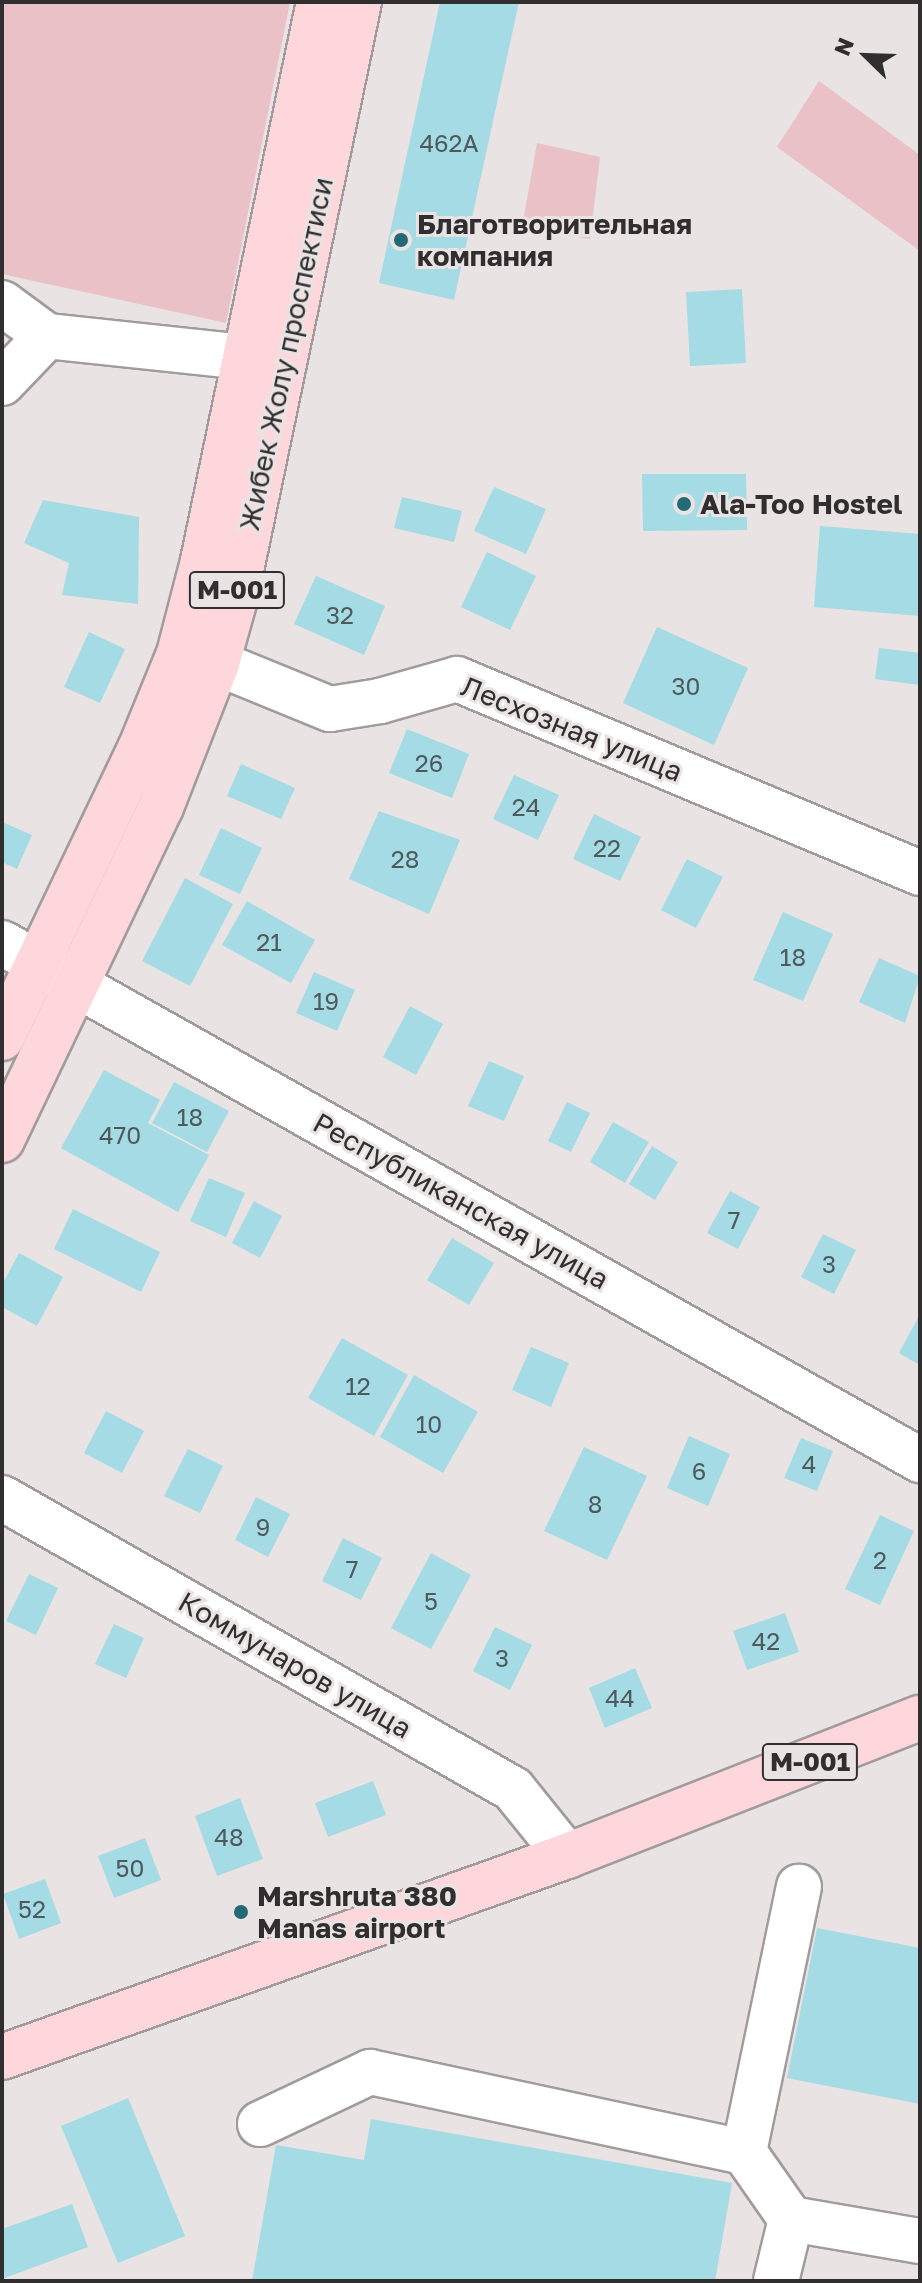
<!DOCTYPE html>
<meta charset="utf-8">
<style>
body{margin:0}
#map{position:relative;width:922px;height:2283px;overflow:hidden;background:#e9e3e3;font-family:"Golos Text",sans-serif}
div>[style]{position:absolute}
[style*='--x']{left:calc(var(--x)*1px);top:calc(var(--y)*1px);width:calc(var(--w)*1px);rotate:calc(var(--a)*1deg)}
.green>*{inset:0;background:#e9c1c6}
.building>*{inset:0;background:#a4dbe4}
.roads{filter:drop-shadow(2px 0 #a19b9c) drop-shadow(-2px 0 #a19b9c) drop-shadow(0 2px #a19b9c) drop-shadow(0 -2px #a19b9c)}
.minor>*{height:44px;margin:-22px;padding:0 22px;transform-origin:22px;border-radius:22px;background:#fff}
.major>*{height:44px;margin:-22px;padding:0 22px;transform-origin:22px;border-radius:22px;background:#fed7dc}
.dots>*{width:22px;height:22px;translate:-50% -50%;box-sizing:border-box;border:4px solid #e9e3e3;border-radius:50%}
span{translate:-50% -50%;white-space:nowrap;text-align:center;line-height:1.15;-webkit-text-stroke:6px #e9e3e3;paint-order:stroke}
.number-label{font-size:24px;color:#4e595c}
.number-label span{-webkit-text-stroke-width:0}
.shield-label span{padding:2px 6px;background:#e9e3e3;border:2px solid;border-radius:6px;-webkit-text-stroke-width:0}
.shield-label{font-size:26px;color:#312e2f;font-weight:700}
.poi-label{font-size:28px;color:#312e2f;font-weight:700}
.left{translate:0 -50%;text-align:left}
.street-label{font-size:28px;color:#312e2f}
.frame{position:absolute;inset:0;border:4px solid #312e2f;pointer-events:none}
.north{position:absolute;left:826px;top:16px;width:80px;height:80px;-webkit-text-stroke:6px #e9e3e3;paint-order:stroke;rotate:293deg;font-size:22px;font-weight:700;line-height:32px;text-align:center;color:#312e2f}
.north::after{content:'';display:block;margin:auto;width:28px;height:36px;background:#312e2f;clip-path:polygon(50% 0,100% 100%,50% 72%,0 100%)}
</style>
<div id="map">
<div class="green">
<div style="clip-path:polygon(2px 2px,290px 2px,226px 323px,2px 274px)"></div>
<div style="clip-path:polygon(819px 81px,920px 155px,920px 251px,777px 147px)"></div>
<div style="clip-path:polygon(537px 143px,600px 157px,590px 239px,522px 227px)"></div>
</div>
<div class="building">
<div style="clip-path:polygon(440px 2px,519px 2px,454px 300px,379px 283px)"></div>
<div style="clip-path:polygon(742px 289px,746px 363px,690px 366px,686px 292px)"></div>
<div style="clip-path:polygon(642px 474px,746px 474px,747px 530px,643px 531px)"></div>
<div style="clip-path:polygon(494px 487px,546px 509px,526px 554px,474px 531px)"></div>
<div style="clip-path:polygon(402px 497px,462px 511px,454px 542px,394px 528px)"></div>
<div style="clip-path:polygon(43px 500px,139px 517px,138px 604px,62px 595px,69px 563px,24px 543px)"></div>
<div style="clip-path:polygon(820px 526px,920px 534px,920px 616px,814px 607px)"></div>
<div style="clip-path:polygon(487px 552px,536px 576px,510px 630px,461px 607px)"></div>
<div style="clip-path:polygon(316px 576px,385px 606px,364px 655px,294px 624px)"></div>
<div style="clip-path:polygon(657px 627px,748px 668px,714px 745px,623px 703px)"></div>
<div style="clip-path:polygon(89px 632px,125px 649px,100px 703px,64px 687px)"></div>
<div style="clip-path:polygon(879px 648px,920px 653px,920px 685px,875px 679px)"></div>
<div style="clip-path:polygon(407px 729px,469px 754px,452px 798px,389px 773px)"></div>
<div style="clip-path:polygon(241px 764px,295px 788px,281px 819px,227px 796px)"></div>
<div style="clip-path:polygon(514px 775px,559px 795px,538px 840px,493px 819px)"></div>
<div style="clip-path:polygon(379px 811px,460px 840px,429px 914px,349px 879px)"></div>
<div style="clip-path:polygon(594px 814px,641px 837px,620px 881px,573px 859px)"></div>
<div style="clip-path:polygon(2px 822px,32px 835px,17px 869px,2px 862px)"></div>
<div style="clip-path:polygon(221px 828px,262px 848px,240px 894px,199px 875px)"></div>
<div style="clip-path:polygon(687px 859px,723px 877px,696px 928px,661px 910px)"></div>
<div style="clip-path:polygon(185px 878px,233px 904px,190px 986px,142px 961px)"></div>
<div style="clip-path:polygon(247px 901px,315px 940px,291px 983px,222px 945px)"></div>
<div style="clip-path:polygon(783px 912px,833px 934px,803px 1001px,753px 980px)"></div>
<div style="clip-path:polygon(879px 958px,920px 976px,905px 1023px,859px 1002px)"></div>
<div style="clip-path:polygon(314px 972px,355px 990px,337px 1031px,296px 1013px)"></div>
<div style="clip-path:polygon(410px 1006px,443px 1024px,416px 1075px,383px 1057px)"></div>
<div style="clip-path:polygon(489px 1061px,524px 1076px,504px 1121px,468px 1106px)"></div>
<div style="clip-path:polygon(104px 1070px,160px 1100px,148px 1123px,209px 1155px,178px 1212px,61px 1148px)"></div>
<div style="clip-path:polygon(174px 1082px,229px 1111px,207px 1152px,152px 1123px)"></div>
<div style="clip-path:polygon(567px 1102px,590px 1113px,571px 1152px,548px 1141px)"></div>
<div style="clip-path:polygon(613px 1122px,649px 1142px,625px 1183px,590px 1162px)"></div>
<div style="clip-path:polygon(652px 1146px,678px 1162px,655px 1200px,629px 1184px)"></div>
<div style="clip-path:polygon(209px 1178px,245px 1193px,226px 1237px,190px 1221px)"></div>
<div style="clip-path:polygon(730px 1191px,760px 1207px,738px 1249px,707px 1233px)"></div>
<div style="clip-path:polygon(254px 1201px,282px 1216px,260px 1258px,232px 1243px)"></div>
<div style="clip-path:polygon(73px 1209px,160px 1252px,141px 1292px,54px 1249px)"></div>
<div style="clip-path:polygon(823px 1234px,856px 1250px,834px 1294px,801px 1277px)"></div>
<div style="clip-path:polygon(452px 1238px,494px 1263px,469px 1305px,427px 1280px)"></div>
<div style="clip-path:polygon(19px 1253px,63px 1277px,37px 1326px,2px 1307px,2px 1285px)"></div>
<div style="clip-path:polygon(920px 1314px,920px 1365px,899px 1353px)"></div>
<div style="clip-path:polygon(342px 1338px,408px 1375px,374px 1436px,308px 1398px)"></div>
<div style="clip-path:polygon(531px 1347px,569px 1363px,551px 1407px,512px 1390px)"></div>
<div style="clip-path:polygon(414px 1375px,478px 1412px,443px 1473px,380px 1437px)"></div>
<div style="clip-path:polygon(106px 1411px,144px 1431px,122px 1473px,84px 1453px)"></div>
<div style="clip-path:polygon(689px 1436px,730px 1454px,708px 1506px,667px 1488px)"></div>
<div style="clip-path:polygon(801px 1438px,833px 1451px,817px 1491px,784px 1478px)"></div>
<div style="clip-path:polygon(584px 1447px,647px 1476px,607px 1560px,544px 1531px)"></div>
<div style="clip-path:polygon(188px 1449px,223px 1466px,200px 1513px,164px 1496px)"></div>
<div style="clip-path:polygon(256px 1497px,290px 1514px,268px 1557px,235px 1540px)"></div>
<div style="clip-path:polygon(880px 1515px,914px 1531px,880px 1605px,845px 1589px)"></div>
<div style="clip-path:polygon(343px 1538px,382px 1558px,361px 1600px,322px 1581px)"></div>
<div style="clip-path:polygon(431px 1553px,471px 1575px,431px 1649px,391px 1628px)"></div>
<div style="clip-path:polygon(29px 1574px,58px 1588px,36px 1635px,6px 1621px)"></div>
<div style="clip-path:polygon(785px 1613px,799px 1652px,747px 1670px,733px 1631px)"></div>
<div style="clip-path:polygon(114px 1624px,144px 1638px,126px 1678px,95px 1664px)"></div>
<div style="clip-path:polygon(495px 1627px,532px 1645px,510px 1690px,473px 1671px)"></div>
<div style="clip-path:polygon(635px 1668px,652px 1708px,605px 1728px,589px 1688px)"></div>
<div style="clip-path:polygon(373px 1781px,386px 1815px,328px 1837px,315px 1803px)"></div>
<div style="clip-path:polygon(240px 1798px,263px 1859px,217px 1876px,195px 1816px)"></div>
<div style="clip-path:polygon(145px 1838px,161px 1880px,114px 1898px,98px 1856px)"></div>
<div style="clip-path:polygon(45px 1879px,61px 1923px,19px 1939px,3px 1894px)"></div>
<div style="clip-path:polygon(817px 1928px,920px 1948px,920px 2104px,787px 2078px)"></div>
<div style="clip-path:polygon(128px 2098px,185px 2236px,118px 2263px,61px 2126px)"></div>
<div style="clip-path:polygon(371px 2119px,732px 2183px,715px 2281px,252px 2281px,276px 2145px,364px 2160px)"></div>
<div style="clip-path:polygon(72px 2204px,88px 2247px,2px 2279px,2px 2229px)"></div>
</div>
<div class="roads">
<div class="minor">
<div style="--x:2;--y:303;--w:56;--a:36.3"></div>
<div style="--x:47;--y:336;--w:235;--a:6.1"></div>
<div style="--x:2;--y:383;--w:65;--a:-46.2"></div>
<div style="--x:217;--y:663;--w:122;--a:22.2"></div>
<div style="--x:330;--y:709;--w:51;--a:-9.1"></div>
<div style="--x:380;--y:701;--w:80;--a:-15.9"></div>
<div style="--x:457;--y:679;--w:502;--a:22.73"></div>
<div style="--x:2;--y:943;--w:1054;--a:29.39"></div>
<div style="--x:2;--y:1498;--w:588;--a:29.66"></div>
<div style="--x:513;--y:1789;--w:86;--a:51.1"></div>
<div style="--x:260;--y:2124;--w:122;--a:-25.3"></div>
<div style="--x:370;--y:2072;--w:382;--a:12.1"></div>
<div style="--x:744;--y:2152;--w:82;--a:55"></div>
<div style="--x:791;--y:2219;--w:131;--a:9.7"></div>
<div style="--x:744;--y:2152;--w:271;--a:-78.3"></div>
<div style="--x:776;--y:2281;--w:64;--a:-76.4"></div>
</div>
<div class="major">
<div style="--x:2;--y:1038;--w:320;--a:-64.5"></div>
<div style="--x:140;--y:749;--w:103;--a:-67.7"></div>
<div style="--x:179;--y:654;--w:96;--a:-75.5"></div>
<div style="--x:203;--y:561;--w:571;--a:-78.28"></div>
<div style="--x:2;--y:1140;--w:369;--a:-64.5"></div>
<div style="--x:161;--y:807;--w:155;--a:-68.7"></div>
<div style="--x:217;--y:663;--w:66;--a:-74.3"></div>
<div style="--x:235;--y:599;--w:610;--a:-78.27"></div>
<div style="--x:2;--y:2057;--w:600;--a:-19.58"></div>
<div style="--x:567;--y:1856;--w:379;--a:-21.4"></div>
</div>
</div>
<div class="dots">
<div style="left:401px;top:240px;background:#226b76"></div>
<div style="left:684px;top:504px;background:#226b76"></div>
<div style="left:241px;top:1912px;background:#226b76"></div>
</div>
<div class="number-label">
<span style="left:449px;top:143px">462А</span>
<span style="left:340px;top:615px">32</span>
<span style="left:686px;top:686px">30</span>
<span style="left:429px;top:763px">26</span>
<span style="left:526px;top:807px">24</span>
<span style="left:607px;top:848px">22</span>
<span style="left:405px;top:859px">28</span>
<span style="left:269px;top:942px">21</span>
<span style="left:793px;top:957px">18</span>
<span style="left:326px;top:1001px">19</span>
<span style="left:190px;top:1117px">18</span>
<span style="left:120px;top:1135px">470</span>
<span style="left:734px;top:1220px">7</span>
<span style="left:829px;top:1264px">3</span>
<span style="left:358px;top:1386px">12</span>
<span style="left:429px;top:1424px">10</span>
<span style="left:809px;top:1464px">4</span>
<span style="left:699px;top:1471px">6</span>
<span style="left:595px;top:1504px">8</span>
<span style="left:263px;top:1527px">9</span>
<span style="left:880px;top:1560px">2</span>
<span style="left:352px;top:1569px">7</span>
<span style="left:431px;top:1601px">5</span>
<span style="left:766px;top:1641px">42</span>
<span style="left:502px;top:1658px">3</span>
<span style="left:620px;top:1698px">44</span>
<span style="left:229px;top:1837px">48</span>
<span style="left:130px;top:1868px">50</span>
<span style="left:32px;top:1909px">52</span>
</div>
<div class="shield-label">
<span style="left:237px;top:590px">М-001</span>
<span style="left:810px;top:1762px">М-001</span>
</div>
<div class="poi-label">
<span class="left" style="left:417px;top:240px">Благотворительная<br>компания</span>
<span class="left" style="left:700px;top:504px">Ala-Too Hostel</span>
<span class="left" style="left:257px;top:1912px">Marshruta 380<br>Manas airport</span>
</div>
<div class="street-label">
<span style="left:286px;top:354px;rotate:-78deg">Жибек Жолу проспектиси</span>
<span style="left:572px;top:729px;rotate:22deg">Лесхозная улица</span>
<span style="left:461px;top:1201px;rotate:29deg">Республиканская улица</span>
<span style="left:295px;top:1665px;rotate:30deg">Коммунаров улица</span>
</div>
<div class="frame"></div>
<div class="north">N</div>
</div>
